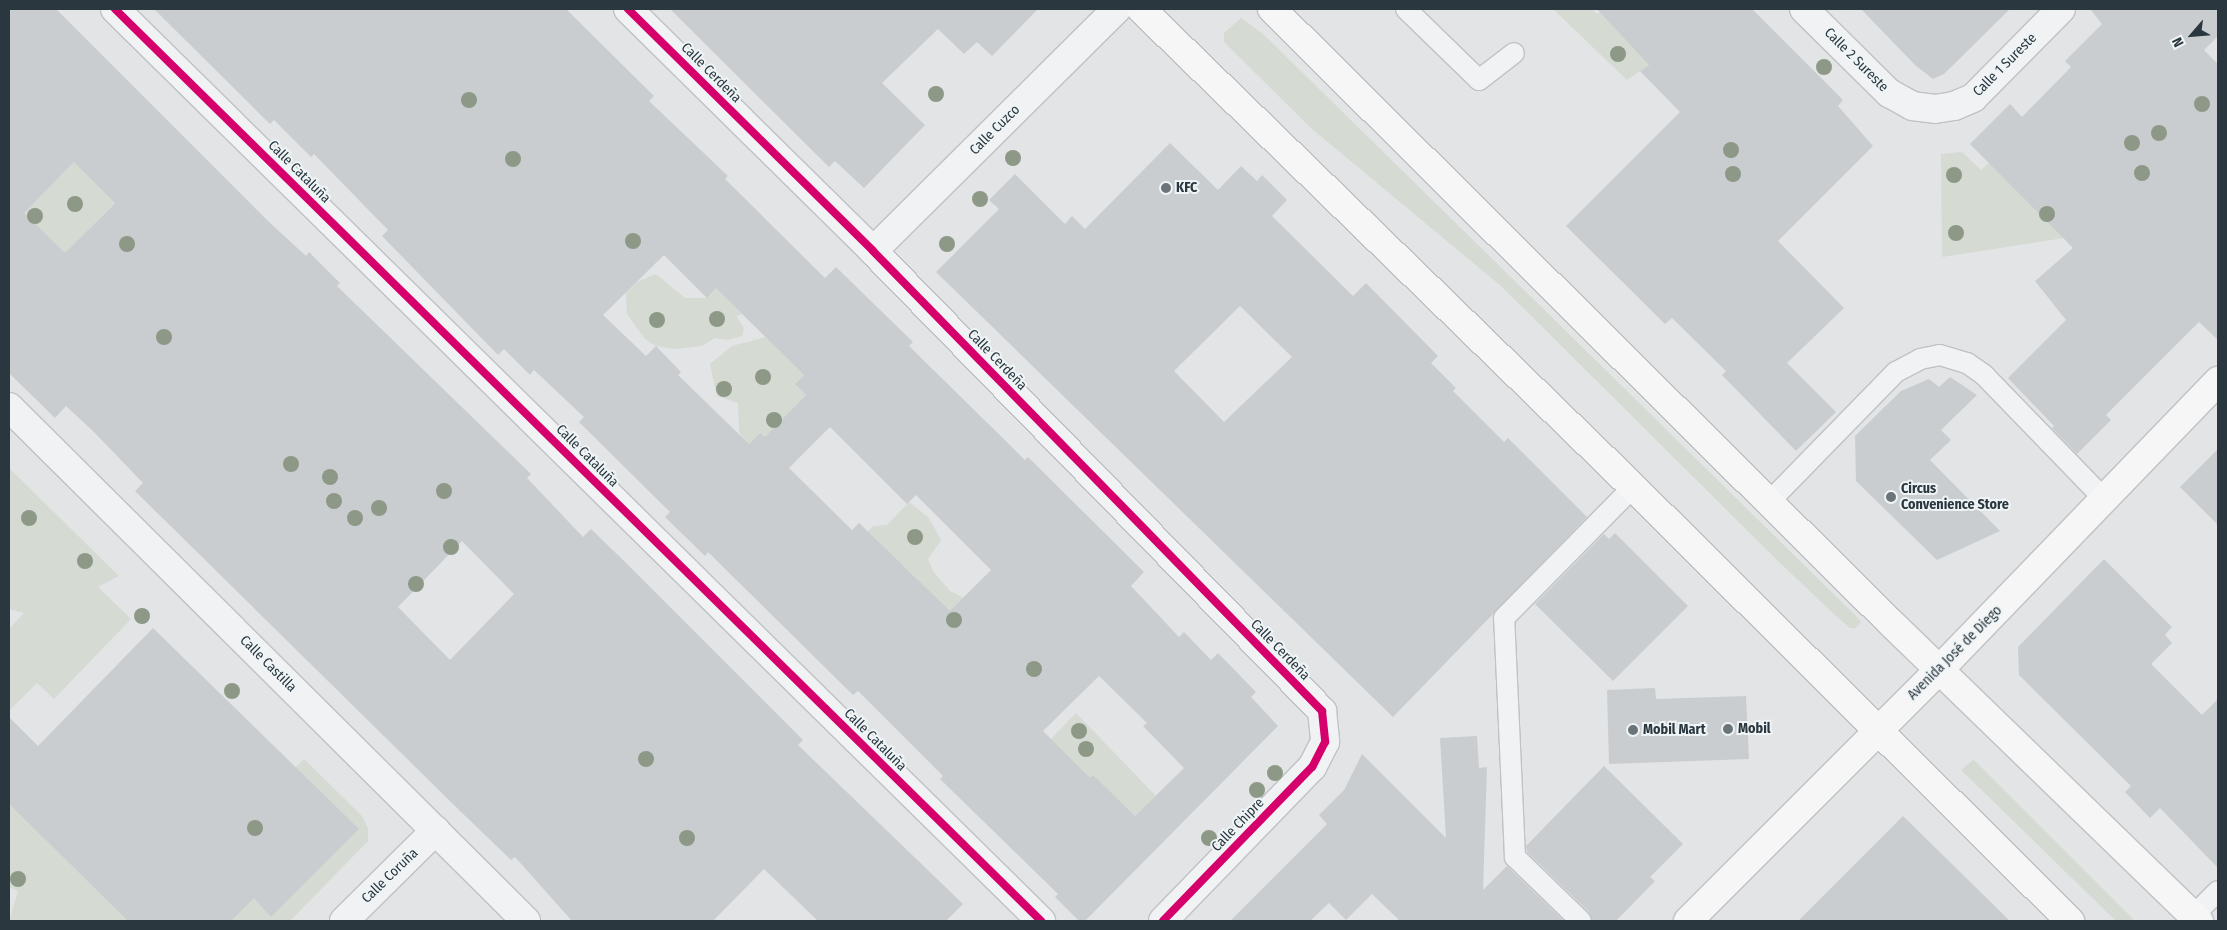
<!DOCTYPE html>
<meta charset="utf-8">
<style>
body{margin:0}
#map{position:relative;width:2227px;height:930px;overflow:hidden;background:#e2e4e6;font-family:"Fira Sans Condensed",sans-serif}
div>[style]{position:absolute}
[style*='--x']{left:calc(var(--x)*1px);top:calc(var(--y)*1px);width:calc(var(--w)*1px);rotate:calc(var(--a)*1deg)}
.green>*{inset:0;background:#d5dad2}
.building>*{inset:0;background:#cacdcf}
.roads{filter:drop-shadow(1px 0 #c0c2c4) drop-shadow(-1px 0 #c0c2c4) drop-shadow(0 1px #c0c2c4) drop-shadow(0 -1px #c0c2c4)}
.service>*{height:20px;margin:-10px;padding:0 10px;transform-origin:10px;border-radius:10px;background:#f1f2f4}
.minor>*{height:28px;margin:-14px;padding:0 14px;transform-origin:14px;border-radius:14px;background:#f1f2f4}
.secondary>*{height:28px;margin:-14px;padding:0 14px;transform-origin:14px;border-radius:14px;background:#f6f6f6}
.primary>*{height:28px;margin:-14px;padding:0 14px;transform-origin:14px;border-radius:14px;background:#f6f6f6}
.cycleway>*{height:8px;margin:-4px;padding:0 4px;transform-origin:4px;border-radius:4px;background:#d6006c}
.trees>*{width:16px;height:16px;margin:-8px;border-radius:50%;background:#8d9886}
.dots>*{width:14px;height:14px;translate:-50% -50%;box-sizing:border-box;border:2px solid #eff4f6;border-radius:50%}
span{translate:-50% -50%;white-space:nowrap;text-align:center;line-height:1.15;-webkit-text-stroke:4px #eff4f6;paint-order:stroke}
.street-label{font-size:14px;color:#2a373f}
.poi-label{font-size:14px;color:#2a373f;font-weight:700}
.left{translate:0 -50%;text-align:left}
.frame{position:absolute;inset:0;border:10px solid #2a373f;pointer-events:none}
.north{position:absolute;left:2167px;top:10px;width:50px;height:50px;-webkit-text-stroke:4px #eff4f6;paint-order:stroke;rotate:243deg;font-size:14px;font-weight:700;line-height:20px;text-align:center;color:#2a373f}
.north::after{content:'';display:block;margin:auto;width:18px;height:22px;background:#2a373f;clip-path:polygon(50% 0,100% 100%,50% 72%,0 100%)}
</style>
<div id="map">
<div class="green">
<div style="clip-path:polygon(1553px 9px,1592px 9px,1597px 14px,1604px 9px,1654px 61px,1627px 80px)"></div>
<div style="clip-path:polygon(1241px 18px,1262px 33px,1853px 613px,1861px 622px,1856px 628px,1850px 628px,1835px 615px,1779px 562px,1501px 286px,1312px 129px,1224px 42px,1224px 33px)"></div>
<div style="clip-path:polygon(10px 137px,12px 178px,36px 201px,76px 160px,115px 202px,57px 262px,15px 225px,9px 231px)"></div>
<div style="clip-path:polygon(1962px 152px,1981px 170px,1989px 163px,2083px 235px,1942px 257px,1941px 154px)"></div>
<div style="clip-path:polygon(656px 274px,685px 298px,707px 298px,717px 288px,742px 314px,736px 316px,744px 328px,742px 336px,728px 340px,715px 338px,702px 346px,674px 349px,656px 346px,645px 339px,627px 314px,626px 293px,637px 282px)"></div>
<div style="clip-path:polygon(766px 337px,804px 375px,795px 384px,806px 395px,794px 407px,781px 453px,760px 433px,748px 445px,739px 432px,738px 403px,717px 396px,710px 364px,732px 346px)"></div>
<div style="clip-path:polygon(9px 468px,119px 576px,98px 587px,131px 619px,54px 699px,37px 683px,9px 711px,9px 629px,24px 613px,9px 609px)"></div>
<div style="clip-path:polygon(909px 502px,929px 518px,941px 540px,928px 559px,933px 571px,950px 591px,966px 599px,964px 641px,915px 577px,903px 565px,898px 569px,868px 539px,868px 531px,873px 526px,887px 525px)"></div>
<div style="clip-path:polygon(1076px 713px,1156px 796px,1135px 816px,1093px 776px,1088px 781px,1051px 739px)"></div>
<div style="clip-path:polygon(304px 759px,361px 815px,368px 828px,368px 841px,290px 921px,231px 921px,233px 919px,203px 860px)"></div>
<div style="clip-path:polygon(1973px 760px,1974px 760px,2135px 921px,2116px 921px,1961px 770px)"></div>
<div style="clip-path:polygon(9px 804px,128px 921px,9px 921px,18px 891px,9px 887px)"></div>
</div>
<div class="building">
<div style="clip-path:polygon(evenodd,9px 9px,56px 9px,269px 222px,306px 256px,309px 252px,340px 283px,337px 286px,531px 474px,527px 478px,583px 537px,591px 529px,622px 559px,803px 740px,798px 745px,963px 904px,946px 921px,818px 921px,764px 869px,713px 921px,572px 921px,515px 857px,511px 860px,456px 807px,135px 491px,143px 483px,95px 433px,66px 406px,55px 418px,9px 373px,9px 9px,74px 162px,115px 203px,65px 253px,24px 213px,74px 162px,9px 9px,462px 541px,514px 594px,450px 660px,398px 607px,462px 541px)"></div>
<div style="clip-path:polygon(evenodd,154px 9px,566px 9px,654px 96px,649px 101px,728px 176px,725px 179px,825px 278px,836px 267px,913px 342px,909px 346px,1025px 460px,1028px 457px,1144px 572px,1131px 586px,1179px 637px,1184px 632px,1211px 660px,1218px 653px,1256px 692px,1251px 697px,1278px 726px,1085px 921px,1079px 921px,1055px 897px,1058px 894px,940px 779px,943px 776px,858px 691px,853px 695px,708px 552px,705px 556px,665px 517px,670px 512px,579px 422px,584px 417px,534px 370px,530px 375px,504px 349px,498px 355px,382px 236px,388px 230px,314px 154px,311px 157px,274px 120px,270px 124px,154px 9px,664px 255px,707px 298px,716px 288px,804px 375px,795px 384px,806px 395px,765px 437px,760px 433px,749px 444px,678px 375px,681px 372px,656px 346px,646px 356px,603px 315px,664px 255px,154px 9px,830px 427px,907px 504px,916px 495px,991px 570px,950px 611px,859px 523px,852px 530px,789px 468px,830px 427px,154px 9px,1099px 676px,1147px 723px,1143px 726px,1184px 768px,1135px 816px,1093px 775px,1090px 778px,1043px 731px,1099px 676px)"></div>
<div style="clip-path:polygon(670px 9px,1038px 9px,992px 56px,977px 42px,964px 54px,938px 29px,882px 83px,925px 125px,864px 188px,835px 161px,829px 167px)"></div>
<div style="clip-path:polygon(1597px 9px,1752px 9px,1843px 100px,1838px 106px,1873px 146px,1778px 241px,1844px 308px,1787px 363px,1836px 412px,1796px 451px,1722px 375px,1726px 371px,1672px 318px,1665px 324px,1566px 226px,1680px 112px,1640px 71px,1649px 65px)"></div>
<div style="clip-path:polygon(1861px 9px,2010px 9px,1944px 74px,1933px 79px,1915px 65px)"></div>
<div style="clip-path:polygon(2090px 9px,2218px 9px,2218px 36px,2204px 50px,2218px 64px,2218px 340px,2199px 322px,2106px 415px,2111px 420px,2077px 454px,2052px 428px,2054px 426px,2008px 378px,2066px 320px,2035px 281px,2073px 248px,1970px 144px,2010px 104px,2022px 117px,2071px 67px,2065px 61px,2102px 24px)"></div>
<div style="clip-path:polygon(evenodd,1170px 143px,1218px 190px,1241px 166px,1257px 181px,1262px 175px,1287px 200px,1272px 216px,1353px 296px,1366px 283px,1438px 356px,1431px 363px,1456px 388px,1453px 391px,1504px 442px,1508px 438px,1587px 517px,1393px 717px,936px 272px,999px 209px,989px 200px,1015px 174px,1065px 224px,1072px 216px,1085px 229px,1170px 143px,1240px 306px,1292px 357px,1224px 422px,1174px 371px,1240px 306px)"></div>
<div style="clip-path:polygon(1950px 377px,1977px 395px,1941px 430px,1951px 440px,1930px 460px,2000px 531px,1937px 560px,1856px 481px,1855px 436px,1901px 391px,1929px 379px,1939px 387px)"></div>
<div style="clip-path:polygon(2218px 449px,2218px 525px,2180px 487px)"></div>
<div style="clip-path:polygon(1615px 533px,1688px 606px,1613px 681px,1535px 604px,1604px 534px,1609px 539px)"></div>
<div style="clip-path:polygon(2104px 559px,2172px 627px,2165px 635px,2172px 643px,2151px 664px,2202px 715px,2218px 699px,2218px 868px,2160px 808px,2150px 818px,2125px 792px,2131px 786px,2019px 675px,2018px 647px)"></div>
<div style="clip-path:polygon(153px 628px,359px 829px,271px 917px,254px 898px,231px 921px,128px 921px,9px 804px,9px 717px,38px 746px)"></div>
<div style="clip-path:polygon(1655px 688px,1656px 699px,1746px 696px,1749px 759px,1609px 764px,1607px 690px)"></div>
<div style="clip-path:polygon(1477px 736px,1479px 768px,1487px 767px,1483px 890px,1507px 866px,1564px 921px,1400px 921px,1372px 894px,1346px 920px,1329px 903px,1310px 921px,1230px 921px,1327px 824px,1319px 815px,1344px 790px,1362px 754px,1446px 838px,1440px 738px)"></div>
<div style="clip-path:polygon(1604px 766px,1683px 844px,1650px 877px,1655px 881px,1616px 921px,1593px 921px,1589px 912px,1527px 852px,1526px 846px)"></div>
<div style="clip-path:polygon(1903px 816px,2010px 921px,1798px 921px)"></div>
</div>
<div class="roads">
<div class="service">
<div style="--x:1406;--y:9;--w:102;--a:44.2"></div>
<div style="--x:1479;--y:80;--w:44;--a:-37.6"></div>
<div style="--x:1769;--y:502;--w:182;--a:-45.7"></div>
<div style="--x:1896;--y:372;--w:27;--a:-28"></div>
<div style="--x:1920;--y:359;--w:20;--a:-11"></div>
<div style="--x:1940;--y:355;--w:28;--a:17"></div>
<div style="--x:1967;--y:363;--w:21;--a:35"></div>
<div style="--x:1984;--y:375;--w:173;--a:45.9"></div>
<div style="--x:2193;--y:916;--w:35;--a:-45"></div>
<div style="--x:1581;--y:921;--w:92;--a:-135.9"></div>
<div style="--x:1515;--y:857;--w:239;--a:-92.6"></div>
<div style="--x:1504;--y:618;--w:184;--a:-45.4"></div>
</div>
<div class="minor">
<div style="--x:115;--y:9;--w:1300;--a:44.56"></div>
<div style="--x:628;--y:9;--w:344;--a:44.6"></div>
<div style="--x:873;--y:251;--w:643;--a:45.69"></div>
<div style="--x:1322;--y:711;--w:31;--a:84"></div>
<div style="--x:1325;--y:742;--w:28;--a:117"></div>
<div style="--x:1312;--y:767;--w:214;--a:134.1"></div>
<div style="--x:1804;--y:9;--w:120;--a:44.7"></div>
<div style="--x:1889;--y:93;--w:26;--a:29"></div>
<div style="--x:1912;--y:106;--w:23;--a:7"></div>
<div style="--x:1935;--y:109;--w:19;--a:-9"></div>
<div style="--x:1954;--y:106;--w:21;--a:-23"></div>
<div style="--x:1973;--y:98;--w:125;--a:-45.3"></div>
<div style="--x:873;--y:251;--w:344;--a:-44.8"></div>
<div style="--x:9;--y:407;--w:729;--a:44.83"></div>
<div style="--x:344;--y:921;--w:129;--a:-44.7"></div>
</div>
<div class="secondary">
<div style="--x:1688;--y:921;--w:355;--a:-45"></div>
<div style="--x:1939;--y:670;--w:402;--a:-46"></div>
</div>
<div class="primary">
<div style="--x:1141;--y:9;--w:686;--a:44.17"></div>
<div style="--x:1633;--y:487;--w:616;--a:44.8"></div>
<div style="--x:1272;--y:9;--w:872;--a:44.77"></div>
<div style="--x:1891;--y:623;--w:429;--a:44.1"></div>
</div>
</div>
<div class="cycleway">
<div style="--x:115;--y:9;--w:1300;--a:44.56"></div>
<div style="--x:628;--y:9;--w:344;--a:44.6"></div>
<div style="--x:873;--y:251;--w:643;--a:45.69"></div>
<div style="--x:1322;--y:711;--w:31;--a:84"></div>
<div style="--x:1325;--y:742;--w:28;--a:117"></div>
<div style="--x:1312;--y:767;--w:214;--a:134.1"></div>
</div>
<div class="trees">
<div style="left:1618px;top:54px"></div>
<div style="left:1824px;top:67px"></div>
<div style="left:936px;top:94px"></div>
<div style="left:469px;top:100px"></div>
<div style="left:2202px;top:104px"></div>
<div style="left:2159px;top:133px"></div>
<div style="left:2132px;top:143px"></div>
<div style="left:1731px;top:150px"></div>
<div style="left:1013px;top:158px"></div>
<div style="left:513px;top:159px"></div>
<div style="left:2142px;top:173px"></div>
<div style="left:1733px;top:174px"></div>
<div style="left:1954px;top:175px"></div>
<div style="left:980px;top:199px"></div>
<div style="left:75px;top:204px"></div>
<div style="left:2047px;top:214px"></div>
<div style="left:35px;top:216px"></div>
<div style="left:1956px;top:233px"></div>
<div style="left:633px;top:241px"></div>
<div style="left:127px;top:244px"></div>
<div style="left:947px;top:244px"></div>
<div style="left:717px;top:319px"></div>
<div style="left:657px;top:320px"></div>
<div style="left:164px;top:337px"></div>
<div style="left:763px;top:377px"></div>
<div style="left:724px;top:389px"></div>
<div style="left:774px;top:420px"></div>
<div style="left:291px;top:464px"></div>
<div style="left:330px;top:477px"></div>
<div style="left:444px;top:491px"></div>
<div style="left:334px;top:501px"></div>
<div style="left:379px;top:508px"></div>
<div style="left:29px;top:518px"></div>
<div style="left:355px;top:518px"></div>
<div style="left:915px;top:537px"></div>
<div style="left:451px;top:547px"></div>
<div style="left:85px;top:561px"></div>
<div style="left:416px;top:584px"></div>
<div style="left:142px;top:616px"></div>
<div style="left:954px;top:620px"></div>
<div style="left:1034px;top:669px"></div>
<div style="left:232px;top:691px"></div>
<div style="left:1079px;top:731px"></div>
<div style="left:1086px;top:749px"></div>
<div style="left:646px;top:759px"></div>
<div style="left:1275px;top:773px"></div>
<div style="left:1257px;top:790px"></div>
<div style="left:255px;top:828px"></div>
<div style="left:687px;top:838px"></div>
<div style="left:1209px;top:838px"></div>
<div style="left:18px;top:879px"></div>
</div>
<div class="dots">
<div style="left:1166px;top:188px;background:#6a7479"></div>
<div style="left:1891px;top:497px;background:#6a7479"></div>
<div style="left:1728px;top:729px;background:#6a7479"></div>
<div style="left:1633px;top:730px;background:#6a7479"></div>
</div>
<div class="street-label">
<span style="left:1856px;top:60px;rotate:45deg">Calle 2 Sureste</span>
<span style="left:2005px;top:65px;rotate:-45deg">Calle 1 Sureste</span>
<span style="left:711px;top:73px;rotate:45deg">Calle Cerdeña</span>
<span style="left:995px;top:130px;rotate:-45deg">Calle Cuzco</span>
<span style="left:299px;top:172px;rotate:45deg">Calle Cataluña</span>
<span style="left:997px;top:360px;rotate:46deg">Calle Cerdeña</span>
<span style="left:587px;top:456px;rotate:45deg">Calle Cataluña</span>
<span style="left:1280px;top:650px;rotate:46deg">Calle Cerdeña</span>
<span style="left:1955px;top:653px;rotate:-45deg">Avenida José de Diego</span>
<span style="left:268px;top:664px;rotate:45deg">Calle Castilla</span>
<span style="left:875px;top:740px;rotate:45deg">Calle Cataluña</span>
<span style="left:1238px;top:825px;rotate:-46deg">Calle Chipre</span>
<span style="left:390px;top:876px;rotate:-44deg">Calle Coruña</span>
</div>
<div class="poi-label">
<span class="left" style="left:1176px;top:188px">KFC</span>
<span class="left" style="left:1901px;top:497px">Circus<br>Convenience Store</span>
<span class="left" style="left:1738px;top:729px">Mobil</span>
<span class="left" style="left:1643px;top:730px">Mobil Mart</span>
</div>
<div class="frame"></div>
<div class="north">N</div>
</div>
